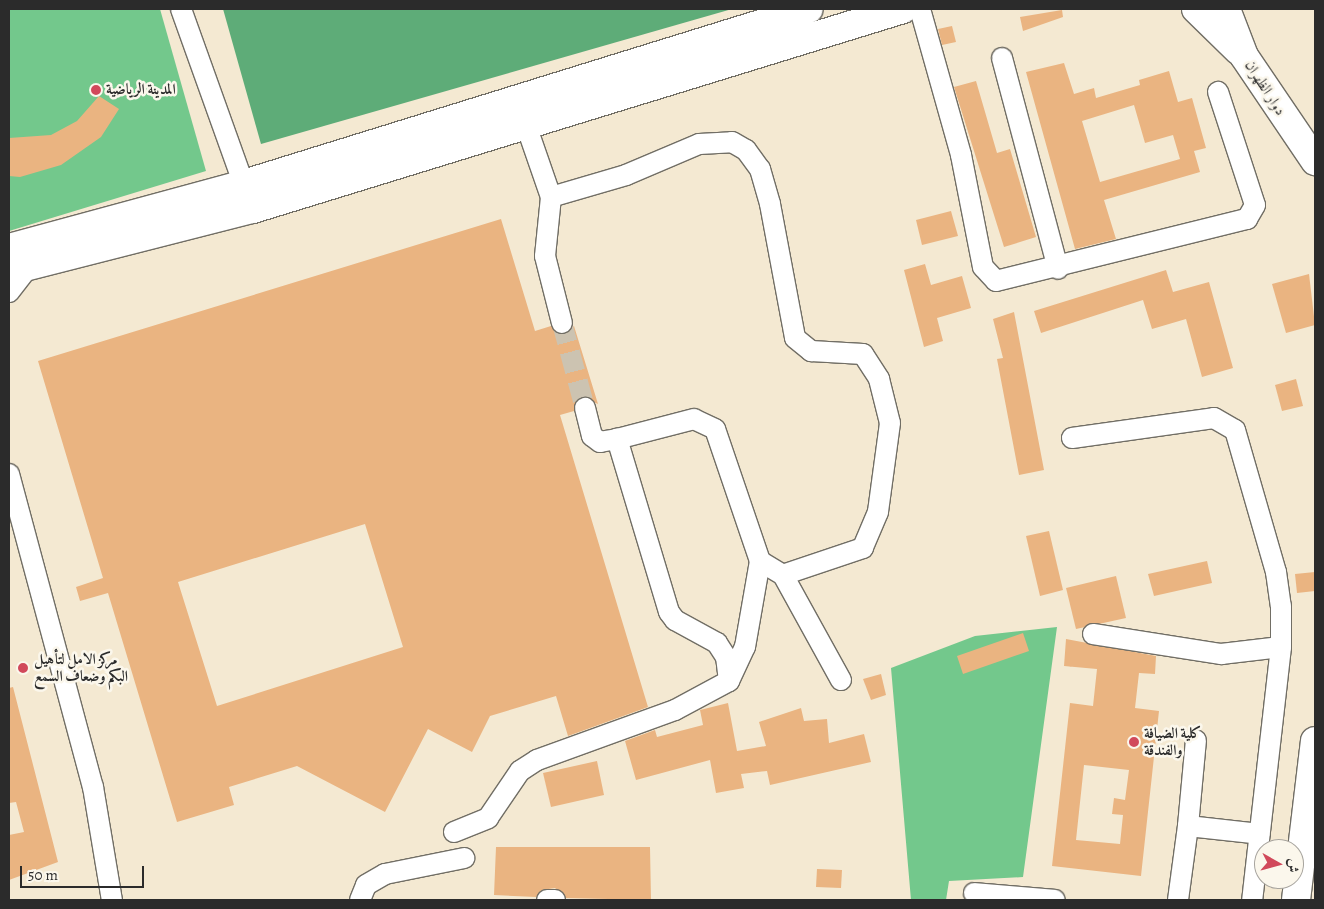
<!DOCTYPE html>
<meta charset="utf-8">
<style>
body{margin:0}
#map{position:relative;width:1324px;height:909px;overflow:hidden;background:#f4e9d2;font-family:Alegreya,Amiri,serif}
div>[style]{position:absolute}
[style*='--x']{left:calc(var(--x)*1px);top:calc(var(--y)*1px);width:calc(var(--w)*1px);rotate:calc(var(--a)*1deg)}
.green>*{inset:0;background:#73c88c}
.forest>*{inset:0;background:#5eac78}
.building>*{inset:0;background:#eab481}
.minor-tunnel>*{height:20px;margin-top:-10px;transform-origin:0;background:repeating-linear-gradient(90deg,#ccc3b1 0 20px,transparent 0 30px)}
.roads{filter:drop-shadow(1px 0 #716e65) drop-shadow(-1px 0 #716e65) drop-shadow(0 1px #716e65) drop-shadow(0 -1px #716e65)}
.minor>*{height:20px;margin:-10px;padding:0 10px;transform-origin:10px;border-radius:10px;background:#fff}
.highway>*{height:28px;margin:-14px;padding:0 14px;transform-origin:14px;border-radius:14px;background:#fff}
.dots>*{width:14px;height:14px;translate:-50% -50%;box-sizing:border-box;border:2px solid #fbf7ec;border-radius:50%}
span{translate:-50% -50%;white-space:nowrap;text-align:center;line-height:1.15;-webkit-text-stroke:5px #fbf7ec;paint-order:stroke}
.street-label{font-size:15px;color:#2b2b2b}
.poi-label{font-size:15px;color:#2b2b2b;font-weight:700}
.left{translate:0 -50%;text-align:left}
.frame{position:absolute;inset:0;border:10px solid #2b2b2b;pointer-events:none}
.north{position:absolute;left:1254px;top:839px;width:50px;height:50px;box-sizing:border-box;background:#fbf7ec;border:1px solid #a8a59f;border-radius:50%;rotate:97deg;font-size:14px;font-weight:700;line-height:20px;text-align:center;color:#2b2b2b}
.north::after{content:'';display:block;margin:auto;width:18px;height:22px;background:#d1495b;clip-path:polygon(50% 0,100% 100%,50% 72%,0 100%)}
.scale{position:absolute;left:20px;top:866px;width:124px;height:22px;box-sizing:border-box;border:2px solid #2b2b2b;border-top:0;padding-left:6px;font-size:15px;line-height:18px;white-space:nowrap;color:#2b2b2b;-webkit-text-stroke:4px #fbf7ec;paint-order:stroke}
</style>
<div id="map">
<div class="green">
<div style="clip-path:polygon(9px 9px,160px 9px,206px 171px,9px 231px)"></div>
<div style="clip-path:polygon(1057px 627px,1023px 877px,949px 881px,946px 900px,911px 900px,891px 668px,975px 636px)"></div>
</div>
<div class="forest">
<div style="clip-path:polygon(223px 9px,732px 9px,261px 144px)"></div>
</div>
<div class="building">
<div style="clip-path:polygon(1062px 10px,1063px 17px,1023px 31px,1020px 17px)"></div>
<div style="clip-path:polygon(952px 26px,956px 42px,942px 45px,938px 29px)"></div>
<div style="clip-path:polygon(evenodd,1064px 63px,1074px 94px,1094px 88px,1096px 98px,1140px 85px,1139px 80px,1169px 71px,1178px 102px,1192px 98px,1206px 148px,1194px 151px,1200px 172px,1104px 200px,1116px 239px,1075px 249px,1026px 72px,1064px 63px,1134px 105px,1145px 143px,1173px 135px,1180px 159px,1100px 182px,1082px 121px,1134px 105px)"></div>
<div style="clip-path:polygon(976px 81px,997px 153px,1010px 149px,1036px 237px,1004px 247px,954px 87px)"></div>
<div style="clip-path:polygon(99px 96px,119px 109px,101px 137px,61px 165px,20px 177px,9px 176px,9px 138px,51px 135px,77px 121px)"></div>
<div style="clip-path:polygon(951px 211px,958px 236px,922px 245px,916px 220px)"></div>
<div style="clip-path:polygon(evenodd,501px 219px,535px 331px,551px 326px,564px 335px,574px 326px,598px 404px,582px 397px,574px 411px,560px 415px,648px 707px,568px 736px,556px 696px,490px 716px,472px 752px,428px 729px,385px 812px,297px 766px,229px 787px,234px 805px,177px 822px,108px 593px,80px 601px,76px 587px,103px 578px,38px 361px,501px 219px,365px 524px,403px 647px,217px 706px,178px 582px,365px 524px)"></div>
<div style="clip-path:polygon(925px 264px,931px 285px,962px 276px,971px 308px,937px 318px,943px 341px,924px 347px,904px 270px)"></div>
<div style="clip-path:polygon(1166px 270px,1173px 292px,1209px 282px,1233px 368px,1202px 377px,1186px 319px,1152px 329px,1143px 300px,1041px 333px,1034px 311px)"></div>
<div style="clip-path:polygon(1309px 274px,1315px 325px,1286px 333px,1272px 284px)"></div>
<div style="clip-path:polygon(1014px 312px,1044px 470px,1019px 475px,997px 359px,1003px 358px,993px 319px)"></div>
<div style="clip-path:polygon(1296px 379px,1303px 406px,1282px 411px,1275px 385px)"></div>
<div style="clip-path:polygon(1049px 531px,1063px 590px,1040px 596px,1026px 536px)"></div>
<div style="clip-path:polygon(1207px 561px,1212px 583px,1154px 596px,1148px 574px)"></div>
<div style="clip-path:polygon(1315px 572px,1315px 591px,1297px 593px,1295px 574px)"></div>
<div style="clip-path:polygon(1116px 576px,1126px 618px,1076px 629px,1066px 588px)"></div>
<div style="clip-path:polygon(1023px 633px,1029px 651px,963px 674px,957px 656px)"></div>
<div style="clip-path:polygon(evenodd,1066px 639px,1156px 656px,1155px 674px,1139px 673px,1135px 708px,1159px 711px,1141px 876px,1052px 866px,1070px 703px,1093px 706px,1097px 669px,1064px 666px,1066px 639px,1084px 765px,1129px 770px,1125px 800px,1114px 798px,1112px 814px,1123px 815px,1120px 844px,1076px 840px,1084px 765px)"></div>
<div style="clip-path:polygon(881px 674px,886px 695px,871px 700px,863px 679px)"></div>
<div style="clip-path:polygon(13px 687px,58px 862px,9px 880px,9px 835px,24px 832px,16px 802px,9px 803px,9px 688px)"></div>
<div style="clip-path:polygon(728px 703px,737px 751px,766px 746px,759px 722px,801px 708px,804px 721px,827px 719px,829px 743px,864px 734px,871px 762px,770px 785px,767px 771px,741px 774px,744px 788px,716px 793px,710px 760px,636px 780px,625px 741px,655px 730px,657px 737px,703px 725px,700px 710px)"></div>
<div style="clip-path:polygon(597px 761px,604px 795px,551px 807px,543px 773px)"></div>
<div style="clip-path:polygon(496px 847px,650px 847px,651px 900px,566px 898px,555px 888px,542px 890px,536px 897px,494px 895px)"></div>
<div style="clip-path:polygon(817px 869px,842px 870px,841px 888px,816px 887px)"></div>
</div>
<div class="minor-tunnel">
<div style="--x:562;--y:323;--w:88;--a:74.9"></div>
</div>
<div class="roads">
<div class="minor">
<div style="--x:181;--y:9;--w:199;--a:70.3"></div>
<div style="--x:920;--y:9;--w:152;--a:74.3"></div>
<div style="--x:961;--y:155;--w:114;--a:78.9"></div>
<div style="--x:983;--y:267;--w:19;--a:47"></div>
<div style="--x:996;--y:281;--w:259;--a:-13.9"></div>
<div style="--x:1247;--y:219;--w:16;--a:-60"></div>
<div style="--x:1255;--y:205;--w:119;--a:-108.1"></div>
<div style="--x:1002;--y:58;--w:218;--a:75.1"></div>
<div style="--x:526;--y:125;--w:76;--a:70.9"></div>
<div style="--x:551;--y:197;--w:78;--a:-16.3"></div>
<div style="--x:626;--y:175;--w:79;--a:-23"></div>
<div style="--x:699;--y:144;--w:33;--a:-3"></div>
<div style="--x:732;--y:142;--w:16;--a:30"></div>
<div style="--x:746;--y:150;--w:24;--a:54"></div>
<div style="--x:760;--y:169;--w:36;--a:74"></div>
<div style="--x:770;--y:204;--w:136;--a:79.4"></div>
<div style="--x:795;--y:338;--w:21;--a:39"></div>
<div style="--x:811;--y:351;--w:52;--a:3.3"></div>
<div style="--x:863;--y:354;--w:30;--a:57"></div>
<div style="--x:879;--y:379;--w:45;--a:76"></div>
<div style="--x:890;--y:423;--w:90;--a:97.7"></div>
<div style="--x:878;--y:512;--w:39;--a:113"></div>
<div style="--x:863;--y:548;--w:84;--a:161.4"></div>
<div style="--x:783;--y:575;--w:27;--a:-149"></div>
<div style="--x:760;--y:561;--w:139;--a:-108.8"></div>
<div style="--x:715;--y:429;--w:23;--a:-155"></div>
<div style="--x:694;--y:419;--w:80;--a:165.4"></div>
<div style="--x:551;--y:197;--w:59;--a:95.8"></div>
<div style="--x:545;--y:256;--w:69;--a:75.8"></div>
<div style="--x:9;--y:292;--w:34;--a:-52"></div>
<div style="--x:1072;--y:438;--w:143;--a:-8"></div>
<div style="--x:1214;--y:418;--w:24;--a:30"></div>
<div style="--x:1235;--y:430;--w:148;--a:73.9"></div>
<div style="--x:1276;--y:572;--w:34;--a:82"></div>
<div style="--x:1281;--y:606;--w:41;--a:90"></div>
<div style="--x:1281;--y:647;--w:255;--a:96.5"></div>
<div style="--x:9;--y:474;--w:324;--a:75"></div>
<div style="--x:93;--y:787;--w:115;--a:80.5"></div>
<div style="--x:783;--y:575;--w:120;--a:61.1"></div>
<div style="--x:1093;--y:634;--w:130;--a:8.9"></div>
<div style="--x:1221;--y:654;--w:60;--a:-6.7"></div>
<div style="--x:729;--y:681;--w:38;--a:-65"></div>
<div style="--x:745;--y:647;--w:87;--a:-80.1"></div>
<div style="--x:1188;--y:826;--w:86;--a:-84.7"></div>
<div style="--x:454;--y:832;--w:37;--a:-22"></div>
<div style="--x:488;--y:818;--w:57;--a:-55.8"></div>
<div style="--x:520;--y:771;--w:20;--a:-33"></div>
<div style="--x:537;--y:760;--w:147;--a:-19.9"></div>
<div style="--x:675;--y:710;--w:61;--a:-28.2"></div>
<div style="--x:729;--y:681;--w:24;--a:-97"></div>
<div style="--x:726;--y:657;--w:17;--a:-123"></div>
<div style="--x:717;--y:643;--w:48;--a:-151.3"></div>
<div style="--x:675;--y:620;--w:10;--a:-127"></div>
<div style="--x:669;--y:612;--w:181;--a:-106.7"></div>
<div style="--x:617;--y:439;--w:17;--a:170"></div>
<div style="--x:600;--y:442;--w:10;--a:-143"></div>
<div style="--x:592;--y:436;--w:29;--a:-104"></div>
<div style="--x:974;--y:893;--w:81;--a:4.9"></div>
<div style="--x:360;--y:900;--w:16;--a:-68"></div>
<div style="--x:366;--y:885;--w:22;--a:-30"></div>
<div style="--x:385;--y:874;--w:81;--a:-11.4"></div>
<div style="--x:547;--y:900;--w:8;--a:0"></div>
<div style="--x:1178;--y:900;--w:75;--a:-82.3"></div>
<div style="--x:1188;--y:826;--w:72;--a:6.3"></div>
</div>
<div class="highway">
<div style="--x:1196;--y:9;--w:59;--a:44.3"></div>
<div style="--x:1226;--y:9;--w:50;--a:69"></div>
<div style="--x:1244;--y:56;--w:127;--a:55.9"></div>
<div style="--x:9;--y:248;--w:244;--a:-15.2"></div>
<div style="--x:244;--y:184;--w:591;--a:-17.21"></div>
<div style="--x:9;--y:271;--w:252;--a:-14.3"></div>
<div style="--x:253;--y:209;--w:680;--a:-17.1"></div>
<div style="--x:1296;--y:900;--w:160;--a:-83.2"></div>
</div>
</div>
<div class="dots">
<div style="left:96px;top:90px;background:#d1495b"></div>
<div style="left:23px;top:668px;background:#d1495b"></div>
<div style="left:1134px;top:742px;background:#d1495b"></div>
</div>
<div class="street-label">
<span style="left:1265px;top:88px;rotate:57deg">دوار الظهران</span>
</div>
<div class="poi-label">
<span class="left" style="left:106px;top:90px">المدينة الرياضية</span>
<span class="left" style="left:34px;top:668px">مركز الامل لتأهيل<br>البكم وضعاف السمع</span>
<span class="left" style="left:1144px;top:742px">كلية الضيافة<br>والفندقة</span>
</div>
<div class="frame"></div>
<div class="north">ش</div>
<div class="scale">50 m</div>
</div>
